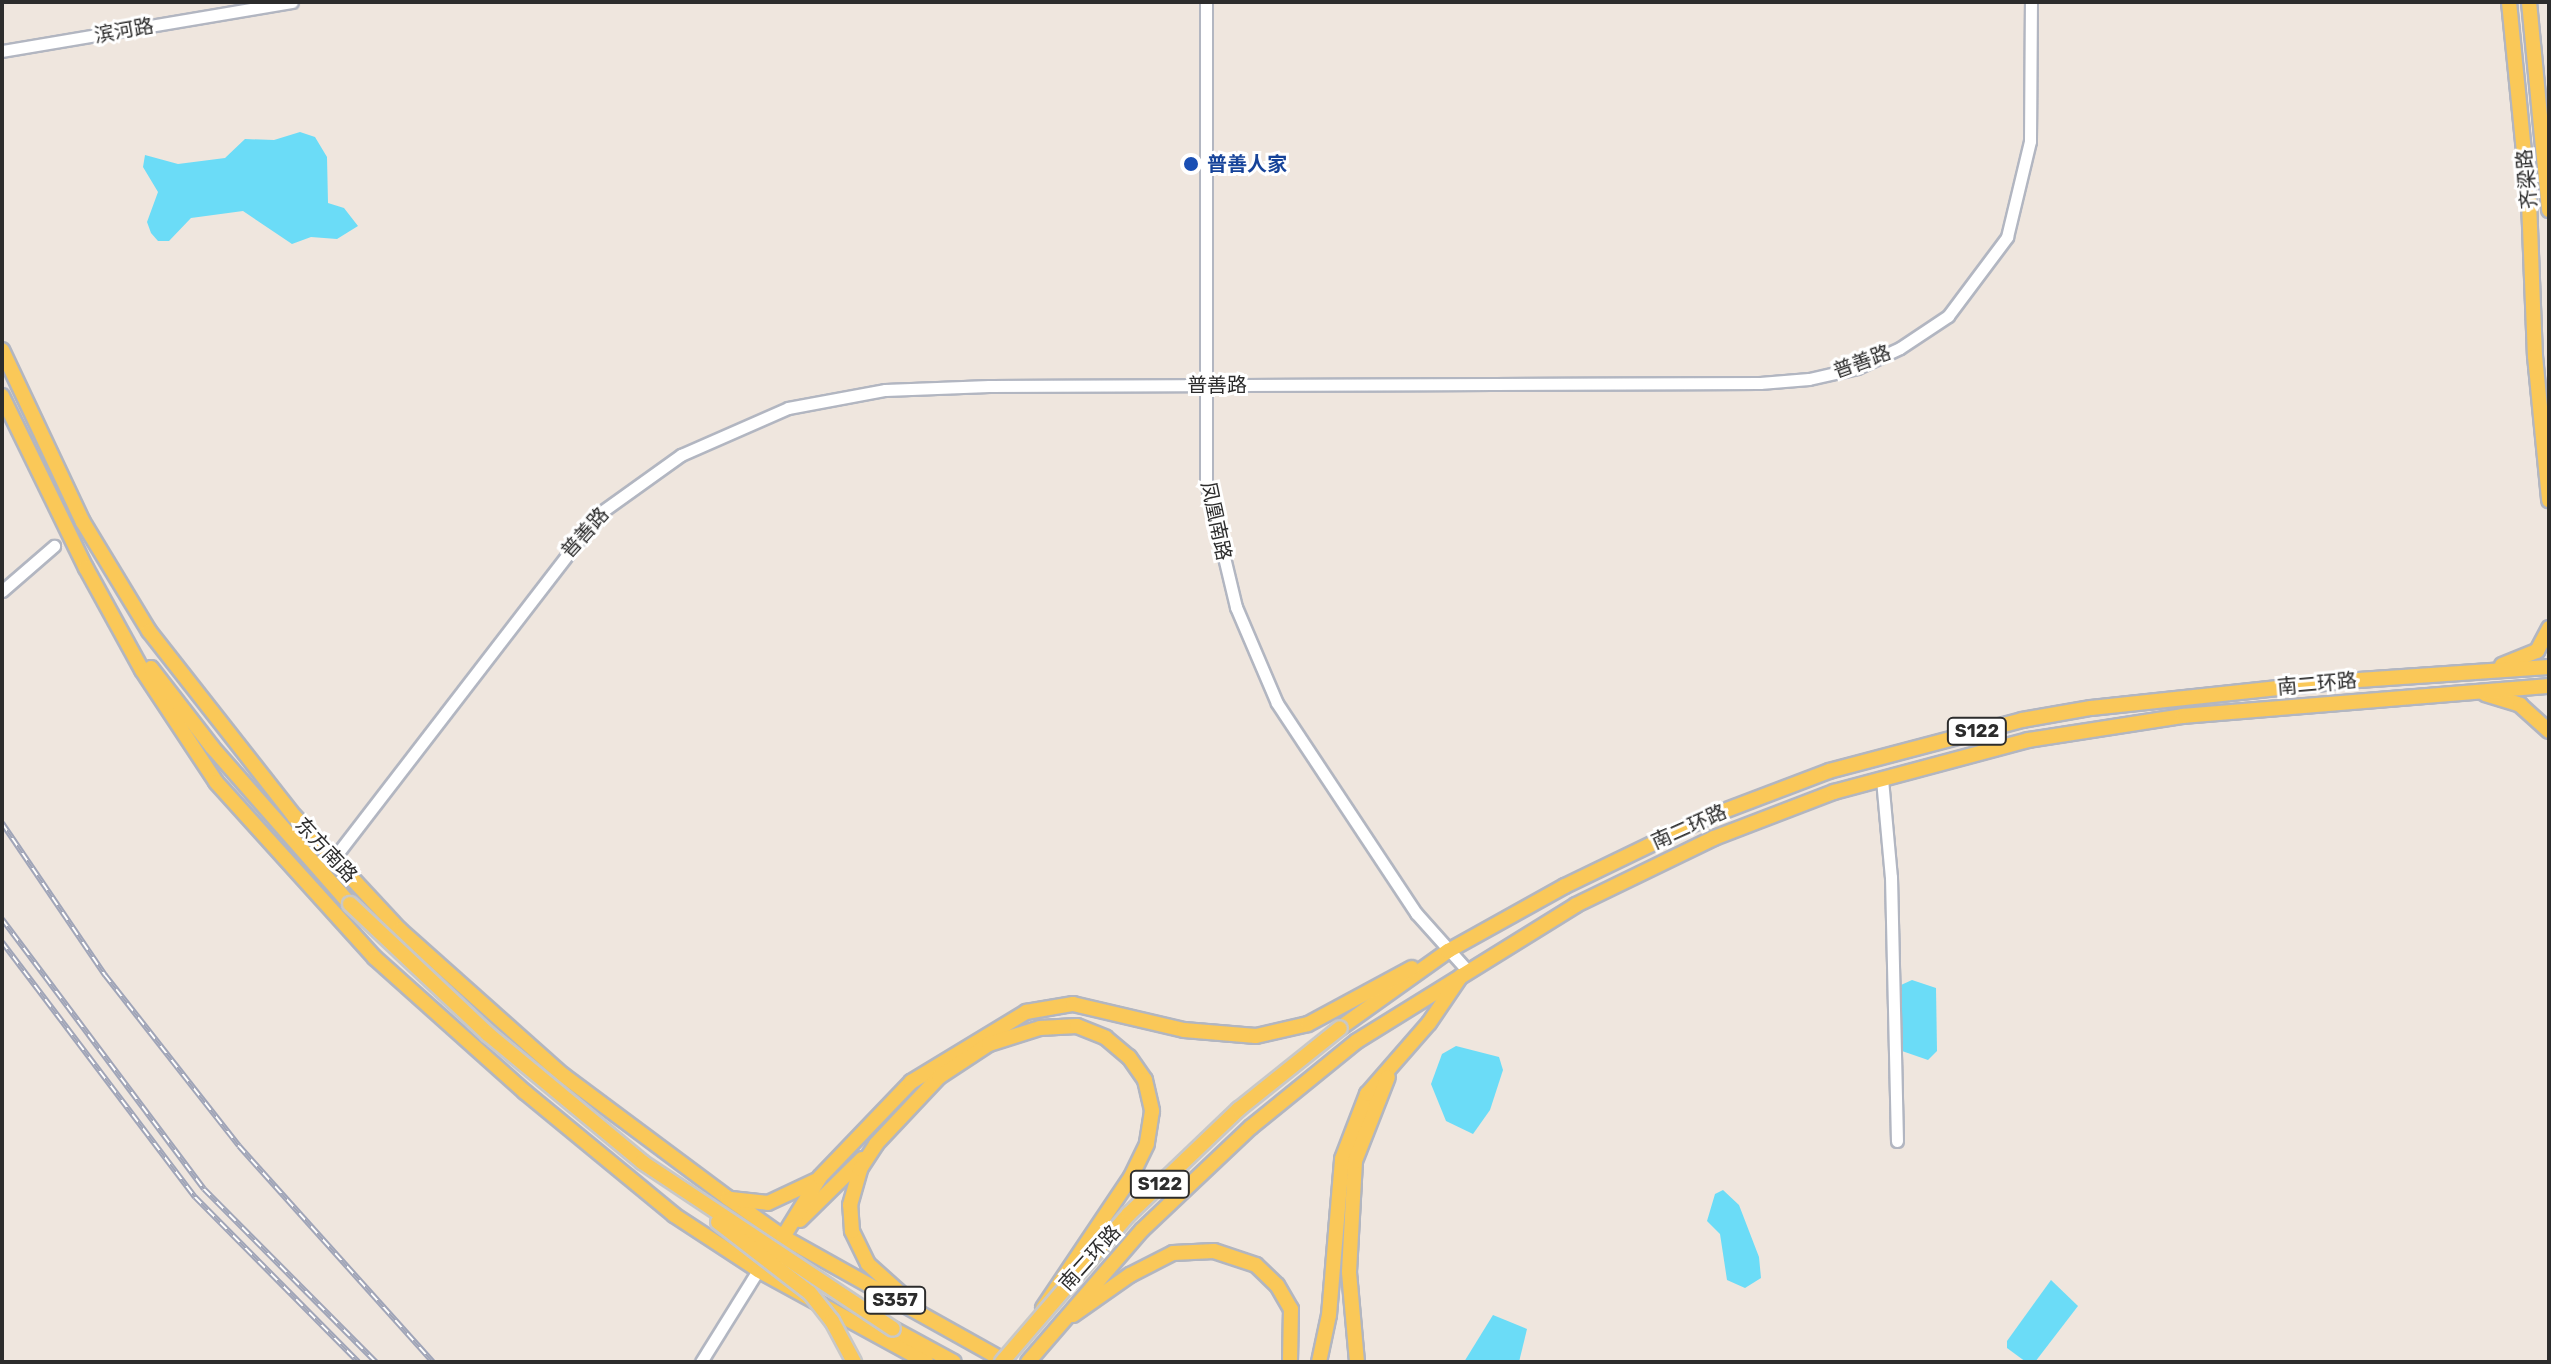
<!DOCTYPE html>
<meta charset="utf-8">
<style>
body{margin:0}
#map{position:relative;width:2551px;height:1364px;overflow:hidden;background:#efe6de;font-family:Rubik,"Noto Sans SC",sans-serif}
div>[style]{position:absolute}
[style*='--x']{left:calc(var(--x)*1px);top:calc(var(--y)*1px);width:calc(var(--w)*1px);rotate:calc(var(--a)*1deg)}
.water>*{inset:0;background:#6bdcf7}
.roads{filter:drop-shadow(2px 0 #b2b6c1) drop-shadow(-2px 0 #b2b6c1) drop-shadow(0 2px #b2b6c1) drop-shadow(0 -2px #b2b6c1)}
.minor>*{height:11px;margin:-5.5px;padding:0 5.5px;transform-origin:5.5px;border-radius:5.5px;background:#fff}
.major>*{height:14px;margin:-7px;padding:0 7px;transform-origin:7px;border-radius:7px;background:#fac858}
.rail>*{height:6px;margin-top:-3px;transform-origin:0;background:repeating-linear-gradient(90deg,#fff 0 9px,#a0a5b8 0 18px);box-sizing:border-box;border-block:2px solid #a0a5b8}
.bridges{filter:drop-shadow(2px 0 #c8c8c8) drop-shadow(-2px 0 #c8c8c8) drop-shadow(0 2px #c8c8c8) drop-shadow(0 -2px #c8c8c8)}
.major-bridge>*{height:14px;margin:-7px;padding:0 7px;transform-origin:7px;border-radius:7px;background:#fac858}
.dots>*{width:22px;height:22px;translate:-50% -50%;box-sizing:border-box;border:4px solid #fff;border-radius:50%}
span{translate:-50% -50%;white-space:nowrap;text-align:center;line-height:1.15;-webkit-text-stroke:6px #fff;paint-order:stroke}
.shield-label span{padding:2px 6px;background:#fff;border:2px solid;border-radius:6px;-webkit-text-stroke-width:0}
.shield-label{font-size:18px;color:#2c2c2c;font-weight:700}
.street-label{font-size:20px;color:#2c2c2c}
.transit-label{font-size:20px;color:#164399;font-weight:700}
.left{translate:0 -50%;text-align:left}
.frame{position:absolute;inset:0;border:4px solid #2c2c2c;pointer-events:none}
</style>
<div id="map">
<div class="water">
<div style="clip-path:polygon(300px 132px,315px 137px,327px 157px,328px 203px,344px 208px,358px 226px,337px 239px,311px 237px,292px 244px,243px 211px,191px 218px,169px 241px,158px 241px,151px 233px,147px 222px,158px 192px,143px 167px,145px 155px,178px 164px,225px 158px,245px 139px,274px 140px)"></div>
<div style="clip-path:polygon(1912px 980px,1936px 988px,1937px 1051px,1928px 1060px,1902px 1051px,1901px 985px)"></div>
<div style="clip-path:polygon(1456px 1046px,1499px 1057px,1503px 1070px,1490px 1110px,1473px 1134px,1446px 1121px,1431px 1084px,1442px 1054px)"></div>
<div style="clip-path:polygon(1723px 1190px,1739px 1205px,1759px 1257px,1761px 1278px,1745px 1288px,1727px 1280px,1720px 1234px,1707px 1221px,1715px 1194px)"></div>
<div style="clip-path:polygon(2051px 1280px,2078px 1306px,2035px 1362px,2026px 1362px,2007px 1348px,2007px 1341px)"></div>
<div style="clip-path:polygon(1493px 1315px,1527px 1329px,1519px 1362px,1464px 1362px)"></div>
</div>
<div class="roads">
<div class="minor">
<div style="--x:1206;--y:2;--w:480;--a:90"></div>
<div style="--x:1206;--y:482;--w:129;--a:76.5"></div>
<div style="--x:1236;--y:607;--w:104;--a:66.9"></div>
<div style="--x:1277;--y:703;--w:252;--a:56.5"></div>
<div style="--x:1416;--y:913;--w:75;--a:48.2"></div>
<div style="--x:2;--y:51;--w:294;--a:-9.6"></div>
<div style="--x:2;--y:591;--w:69;--a:-40.9"></div>
<div style="--x:1882;--y:779;--w:98;--a:84.8"></div>
<div style="--x:1891;--y:877;--w:264;--a:88.7"></div>
<div style="--x:334;--y:858;--w:436;--a:-52.4"></div>
<div style="--x:600;--y:513;--w:100;--a:-35.6"></div>
<div style="--x:681;--y:455;--w:117;--a:-23.7"></div>
<div style="--x:788;--y:408;--w:99;--a:-10.5"></div>
<div style="--x:885;--y:390;--w:104;--a:-2.2"></div>
<div style="--x:989;--y:386;--w:771;--a:-0.22"></div>
<div style="--x:1760;--y:383;--w:49;--a:-4.7"></div>
<div style="--x:1809;--y:379;--w:49;--a:-12.9"></div>
<div style="--x:1857;--y:368;--w:47;--a:-24.9"></div>
<div style="--x:1900;--y:348;--w:58;--a:-33.7"></div>
<div style="--x:1948;--y:316;--w:99;--a:-53.2"></div>
<div style="--x:2007;--y:237;--w:99;--a:-76.5"></div>
<div style="--x:2030;--y:141;--w:139;--a:-89.6"></div>
<div style="--x:701;--y:1362;--w:115;--a:-58.1"></div>
</div>
<div class="major">
<div style="--x:2509;--y:2;--w:200;--a:84.3"></div>
<div style="--x:2529;--y:201;--w:155;--a:87.8"></div>
<div style="--x:2535;--y:356;--w:145;--a:84.4"></div>
<div style="--x:2529;--y:2;--w:209;--a:84.5"></div>
<div style="--x:2;--y:350;--w:190;--a:64.8"></div>
<div style="--x:83;--y:522;--w:127;--a:58.8"></div>
<div style="--x:149;--y:631;--w:236;--a:51.9"></div>
<div style="--x:295;--y:817;--w:154;--a:47.1"></div>
<div style="--x:400;--y:930;--w:218;--a:41.7"></div>
<div style="--x:563;--y:1075;--w:206;--a:36.7"></div>
<div style="--x:728;--y:1198;--w:67;--a:35.3"></div>
<div style="--x:783;--y:1237;--w:257;--a:29.2"></div>
<div style="--x:2;--y:396;--w:191;--a:64"></div>
<div style="--x:86;--y:568;--w:116;--a:61.2"></div>
<div style="--x:142;--y:670;--w:134;--a:56.5"></div>
<div style="--x:216;--y:782;--w:237;--a:47.9"></div>
<div style="--x:375;--y:958;--w:201;--a:41.8"></div>
<div style="--x:525;--y:1092;--w:193;--a:39.5"></div>
<div style="--x:674;--y:1215;--w:100;--a:33.2"></div>
<div style="--x:758;--y:1270;--w:192;--a:28.7"></div>
<div style="--x:2502;--y:665;--w:38;--a:-22"></div>
<div style="--x:2537;--y:651;--w:26;--a:-62"></div>
<div style="--x:151;--y:668;--w:100;--a:52.3"></div>
<div style="--x:212;--y:747;--w:209;--a:48.7"></div>
<div style="--x:2485;--y:694;--w:37;--a:17"></div>
<div style="--x:2520;--y:705;--w:39;--a:42"></div>
<div style="--x:1340;--y:1028;--w:133;--a:-35.5"></div>
<div style="--x:1448;--y:951;--w:134;--a:-29.1"></div>
<div style="--x:1565;--y:886;--w:159;--a:-25.8"></div>
<div style="--x:1708;--y:817;--w:129;--a:-20.8"></div>
<div style="--x:1829;--y:771;--w:200;--a:-14.8"></div>
<div style="--x:2022;--y:720;--w:70;--a:-9.9"></div>
<div style="--x:2091;--y:708;--w:254;--a:-6.1"></div>
<div style="--x:2344;--y:681;--w:205;--a:-3.9"></div>
<div style="--x:731;--y:1199;--w:37;--a:6"></div>
<div style="--x:768;--y:1203;--w:54;--a:-25.1"></div>
<div style="--x:800;--y:1220;--w:87;--a:-44.5"></div>
<div style="--x:783;--y:1237;--w:70;--a:-58.3"></div>
<div style="--x:820;--y:1177;--w:132;--a:-46.2"></div>
<div style="--x:911;--y:1082;--w:135;--a:-31.3"></div>
<div style="--x:1026;--y:1012;--w:48;--a:-9.7"></div>
<div style="--x:1073;--y:1004;--w:114;--a:13.2"></div>
<div style="--x:1184;--y:1030;--w:72;--a:4.8"></div>
<div style="--x:1256;--y:1036;--w:53;--a:-13"></div>
<div style="--x:1308;--y:1024;--w:118;--a:-28.3"></div>
<div style="--x:908;--y:1300;--w:54;--a:-138"></div>
<div style="--x:868;--y:1264;--w:37;--a:-116"></div>
<div style="--x:852;--y:1231;--w:26;--a:-94"></div>
<div style="--x:850;--y:1205;--w:37;--a:-74"></div>
<div style="--x:860;--y:1169;--w:30;--a:-57"></div>
<div style="--x:876;--y:1144;--w:92;--a:-46.8"></div>
<div style="--x:939;--y:1077;--w:60;--a:-33.4"></div>
<div style="--x:989;--y:1044;--w:53;--a:-17.4"></div>
<div style="--x:1040;--y:1028;--w:37;--a:-3"></div>
<div style="--x:1077;--y:1026;--w:31;--a:22"></div>
<div style="--x:1106;--y:1038;--w:30;--a:40"></div>
<div style="--x:1129;--y:1057;--w:28;--a:55"></div>
<div style="--x:1145;--y:1080;--w:32;--a:77"></div>
<div style="--x:1152;--y:1111;--w:33;--a:99"></div>
<div style="--x:1147;--y:1144;--w:37;--a:116"></div>
<div style="--x:1131;--y:1177;--w:158;--a:123.9"></div>
<div style="--x:1073;--y:1315;--w:70;--a:-35.1"></div>
<div style="--x:1130;--y:1275;--w:48;--a:-27.1"></div>
<div style="--x:1173;--y:1253;--w:41;--a:-2.8"></div>
<div style="--x:1214;--y:1251;--w:44;--a:18.4"></div>
<div style="--x:1256;--y:1265;--w:29;--a:44"></div>
<div style="--x:1277;--y:1285;--w:28;--a:60"></div>
<div style="--x:1291;--y:1309;--w:53;--a:91.1"></div>
<div style="--x:893;--y:1329;--w:69;--a:28.4"></div>
<div style="--x:1028;--y:1362;--w:174;--a:-49.2"></div>
<div style="--x:1142;--y:1230;--w:150;--a:-43.4"></div>
<div style="--x:1251;--y:1127;--w:136;--a:-39.1"></div>
<div style="--x:1357;--y:1041;--w:258;--a:-31.8"></div>
<div style="--x:1576;--y:905;--w:153;--a:-25.9"></div>
<div style="--x:1714;--y:838;--w:129;--a:-21"></div>
<div style="--x:1834;--y:792;--w:201;--a:-15"></div>
<div style="--x:2028;--y:740;--w:157;--a:-8.8"></div>
<div style="--x:2183;--y:716;--w:367;--a:-4.7"></div>
<div style="--x:1319;--y:1362;--w:48;--a:-78"></div>
<div style="--x:1329;--y:1315;--w:157;--a:-85.2"></div>
<div style="--x:1342;--y:1159;--w:70;--a:-69"></div>
<div style="--x:1367;--y:1094;--w:94;--a:-48.9"></div>
<div style="--x:1429;--y:1023;--w:57;--a:-55.8"></div>
<div style="--x:1357;--y:1362;--w:90;--a:-95.1"></div>
<div style="--x:1349;--y:1272;--w:111;--a:-86.9"></div>
<div style="--x:1355;--y:1161;--w:90;--a:-68.6"></div>
</div>
</div>
<div class="rail">
<div style="--x:2;--y:823;--w:184;--a:55.9"></div>
<div style="--x:105;--y:975;--w:217;--a:51.9"></div>
<div style="--x:239;--y:1146;--w:290;--a:48.1"></div>
<div style="--x:2;--y:919;--w:337;--a:53.2"></div>
<div style="--x:204;--y:1189;--w:244;--a:45.2"></div>
<div style="--x:2;--y:942;--w:320;--a:52.9"></div>
<div style="--x:195;--y:1197;--w:232;--a:45.3"></div>
</div>
<div class="bridges">
<div class="major-bridge">
<div style="--x:350;--y:904;--w:190;--a:43.3"></div>
<div style="--x:488;--y:1034;--w:200;--a:39.7"></div>
<div style="--x:642;--y:1162;--w:301;--a:33.6"></div>
<div style="--x:718;--y:1222;--w:116;--a:37.7"></div>
<div style="--x:810;--y:1293;--w:36;--a:52"></div>
<div style="--x:832;--y:1321;--w:47;--a:61.8"></div>
<div style="--x:1002;--y:1362;--w:195;--a:-49.4"></div>
<div style="--x:1129;--y:1214;--w:152;--a:-43.7"></div>
<div style="--x:1239;--y:1109;--w:129;--a:-38.7"></div>
</div>
</div>
<div class="dots">
<div style="left:1191px;top:164px;background:#1a4fb4"></div>
</div>
<div class="shield-label">
<span style="left:1977px;top:731px">S122</span>
<span style="left:1160px;top:1184px">S122</span>
<span style="left:895px;top:1300px">S357</span>
</div>
<div class="street-label">
<span style="left:124px;top:31px;rotate:-10deg">滨河路</span>
<span style="left:2527px;top:179px;rotate:-95deg">齐梁路</span>
<span style="left:1862px;top:362px;rotate:-20deg">普善路</span>
<span style="left:1217px;top:385px">普善路</span>
<span style="left:1216px;top:521px;rotate:78deg">凤凰南路</span>
<span style="left:585px;top:533px;rotate:-48deg">普善路</span>
<span style="left:2317px;top:684px;rotate:-5deg">南二环路</span>
<span style="left:1689px;top:827px;rotate:-24deg">南二环路</span>
<span style="left:326px;top:850px;rotate:47deg">东方南路</span>
<span style="left:1090px;top:1258px;rotate:-48deg">南二环路</span>
</div>
<div class="transit-label">
<span class="left" style="left:1207px;top:164px">普善人家</span>
</div>
<div class="frame"></div>
</div>
